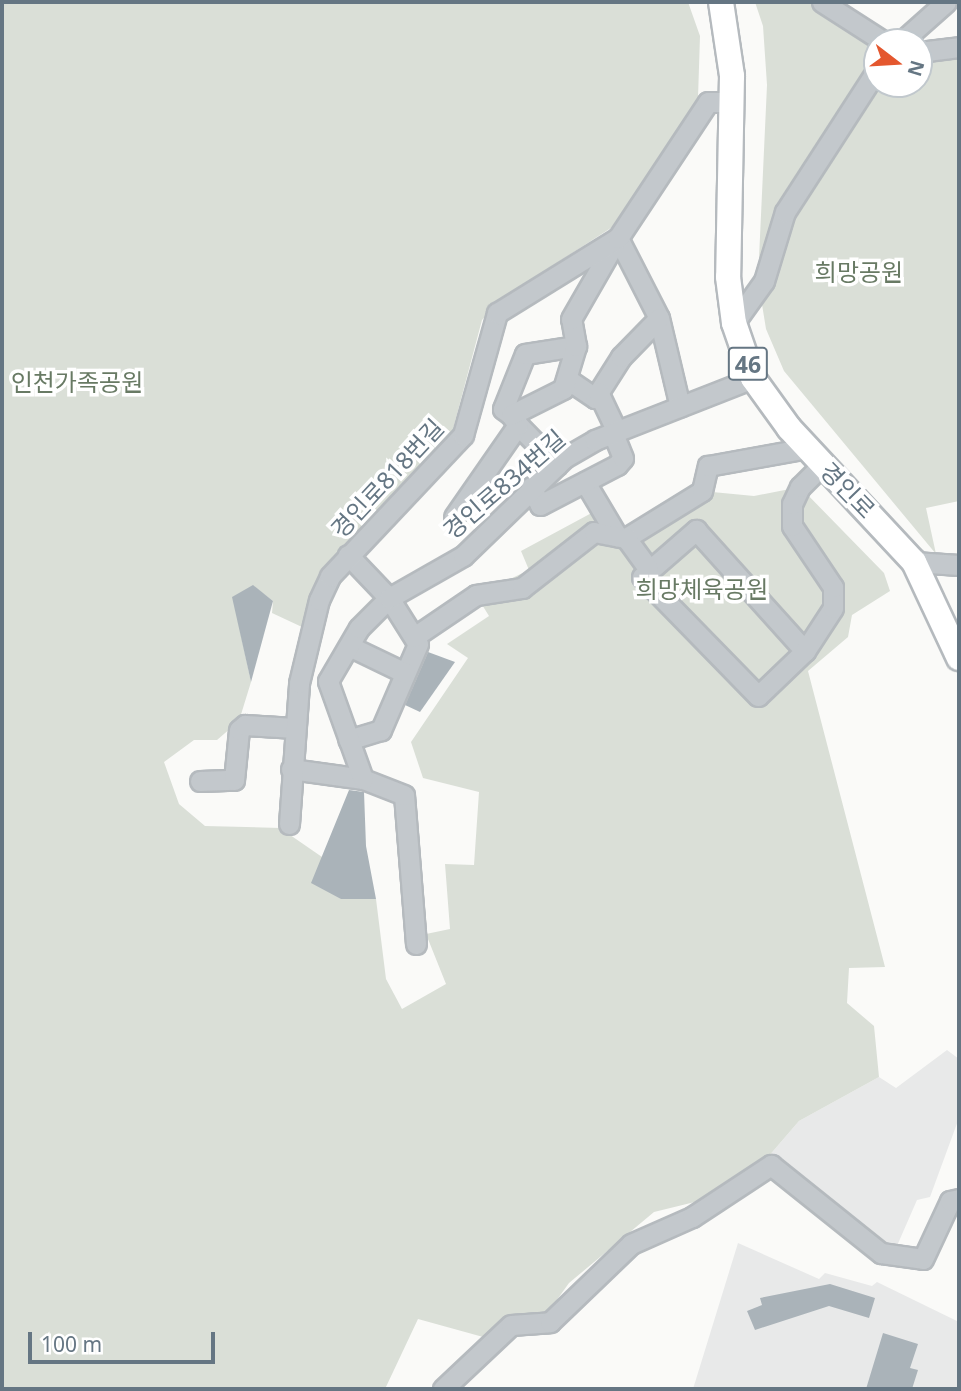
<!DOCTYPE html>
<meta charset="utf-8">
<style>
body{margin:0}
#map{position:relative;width:961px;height:1391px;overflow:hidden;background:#fafaf8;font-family:"Noto Sans","Noto Sans KR",sans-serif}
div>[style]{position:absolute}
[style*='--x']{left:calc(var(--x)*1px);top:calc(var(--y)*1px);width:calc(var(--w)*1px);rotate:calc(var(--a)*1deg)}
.built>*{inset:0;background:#e8e9e9}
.green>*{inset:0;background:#dadfd7}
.building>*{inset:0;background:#aab3b9}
.roads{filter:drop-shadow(2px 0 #b5babe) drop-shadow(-2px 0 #b5babe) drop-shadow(0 2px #b5babe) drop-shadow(0 -2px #b5babe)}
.minor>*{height:19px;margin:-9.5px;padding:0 9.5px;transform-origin:9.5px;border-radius:9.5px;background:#c3c8cc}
.major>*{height:24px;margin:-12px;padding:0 12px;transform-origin:12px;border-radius:12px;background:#fff}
span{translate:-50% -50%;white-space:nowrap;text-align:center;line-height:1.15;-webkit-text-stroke:7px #fff;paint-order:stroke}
.shield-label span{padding:2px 5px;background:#fff;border:2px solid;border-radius:5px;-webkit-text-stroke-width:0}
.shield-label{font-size:23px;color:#657683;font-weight:700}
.park-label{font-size:24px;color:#687a64}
.street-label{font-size:24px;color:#657683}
.frame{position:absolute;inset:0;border:4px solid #657683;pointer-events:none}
.north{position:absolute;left:863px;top:28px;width:70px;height:70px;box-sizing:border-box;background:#fff;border:2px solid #c1c8cd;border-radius:50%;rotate:107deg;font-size:19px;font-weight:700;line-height:28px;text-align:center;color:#657683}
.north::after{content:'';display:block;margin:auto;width:24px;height:32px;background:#e4572e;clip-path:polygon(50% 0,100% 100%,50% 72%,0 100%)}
.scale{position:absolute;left:28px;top:1332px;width:187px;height:32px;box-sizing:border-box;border:4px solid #657683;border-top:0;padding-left:9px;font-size:21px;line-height:24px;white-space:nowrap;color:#657683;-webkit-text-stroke:5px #fff;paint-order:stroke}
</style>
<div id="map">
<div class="built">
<div style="clip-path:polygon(947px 1050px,959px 1059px,959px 1118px,930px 1197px,917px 1200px,893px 1255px,768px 1157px,799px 1121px,879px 1077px,896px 1088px)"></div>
<div style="clip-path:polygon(738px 1243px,819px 1279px,825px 1273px,872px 1286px,877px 1282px,959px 1322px,959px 1389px,693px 1389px)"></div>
</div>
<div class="green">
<div style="clip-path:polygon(2px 2px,688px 2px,700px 36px,698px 98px,614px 226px,501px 299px,482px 320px,452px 433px,321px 573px,302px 627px,272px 613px,273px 601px,253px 586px,233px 597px,251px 682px,239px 721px,217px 740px,194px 740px,164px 762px,179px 804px,205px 826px,280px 828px,322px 857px,341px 899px,376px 899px,386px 979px,402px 1009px,446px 984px,426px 934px,450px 929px,445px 864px,474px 865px,479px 792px,423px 778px,411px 742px,468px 658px,447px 644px,489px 616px,476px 595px,529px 570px,521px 551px,599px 509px,623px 528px,702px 491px,754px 496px,800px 487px,884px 573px,890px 591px,852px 615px,848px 637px,808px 671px,885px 967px,849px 968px,847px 1003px,874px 1026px,879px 1077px,799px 1121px,768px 1157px,707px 1199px,654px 1212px,569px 1283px,546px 1315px,504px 1317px,494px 1340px,418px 1319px,385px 1389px,2px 1389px)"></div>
<div style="clip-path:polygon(755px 2px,814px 2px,877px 42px,877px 84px,919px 84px,919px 56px,959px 51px,959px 501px,926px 508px,936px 554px,784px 371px,766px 329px,758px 280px,767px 85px,763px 26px)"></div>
</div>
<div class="building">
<div style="clip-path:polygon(253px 585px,273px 601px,251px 682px,232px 597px)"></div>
<div style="clip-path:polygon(428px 652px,455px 662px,420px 712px,405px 705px)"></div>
<div style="clip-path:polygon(349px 790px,364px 792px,366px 846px,376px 899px,341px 899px,311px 883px)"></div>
<div style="clip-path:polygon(830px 1284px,875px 1298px,869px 1318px,829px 1306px,755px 1330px,747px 1311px,762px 1305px,760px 1298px)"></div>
<div style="clip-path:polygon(883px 1333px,918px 1344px,910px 1368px,918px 1370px,912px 1389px,866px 1389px)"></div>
</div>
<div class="roads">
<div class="minor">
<div style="--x:822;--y:2;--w:74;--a:32.8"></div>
<div style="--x:901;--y:42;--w:60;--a:-41.6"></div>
<div style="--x:919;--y:52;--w:40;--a:-7.1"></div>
<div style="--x:618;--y:238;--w:90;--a:62.9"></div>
<div style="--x:659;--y:318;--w:91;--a:76.7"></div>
<div style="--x:734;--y:323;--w:52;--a:-54.5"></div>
<div style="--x:764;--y:281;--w:72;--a:-73.1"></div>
<div style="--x:785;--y:212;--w:169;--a:-57.1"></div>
<div style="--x:567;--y:379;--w:34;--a:34"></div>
<div style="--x:595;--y:398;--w:49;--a:-57.6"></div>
<div style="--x:621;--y:357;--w:54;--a:-45.7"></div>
<div style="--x:598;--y:392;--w:44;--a:64.6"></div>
<div style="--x:511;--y:415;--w:10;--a:-143"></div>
<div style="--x:503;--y:409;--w:59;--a:-68.2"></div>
<div style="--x:525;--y:354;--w:52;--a:-8.9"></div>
<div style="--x:518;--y:425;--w:56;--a:45.7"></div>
<div style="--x:585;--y:482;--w:63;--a:59.3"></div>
<div style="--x:531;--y:487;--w:20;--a:63"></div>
<div style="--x:540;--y:505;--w:87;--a:-27.5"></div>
<div style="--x:617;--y:465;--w:9;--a:-49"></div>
<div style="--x:623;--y:458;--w:27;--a:-112"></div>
<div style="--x:454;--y:517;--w:112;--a:-55.2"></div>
<div style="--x:518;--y:425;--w:12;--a:-125"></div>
<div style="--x:511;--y:415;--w:58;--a:-26.6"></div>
<div style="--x:563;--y:389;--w:45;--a:-73.2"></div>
<div style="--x:576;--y:346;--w:27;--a:-100"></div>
<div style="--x:571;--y:319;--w:92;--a:-60.1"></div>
<div style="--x:696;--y:530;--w:163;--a:48"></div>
<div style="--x:805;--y:651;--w:65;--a:136.2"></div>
<div style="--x:758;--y:696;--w:166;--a:-134.3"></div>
<div style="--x:642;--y:577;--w:72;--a:-41"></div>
<div style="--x:626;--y:538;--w:89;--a:-31.7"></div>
<div style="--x:702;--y:491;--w:26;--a:-77"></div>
<div style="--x:708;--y:466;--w:102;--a:-10.2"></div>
<div style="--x:348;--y:555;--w:59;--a:46.4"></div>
<div style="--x:389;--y:598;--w:54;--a:57.8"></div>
<div style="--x:418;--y:644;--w:94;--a:113.3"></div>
<div style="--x:381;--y:730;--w:34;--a:163"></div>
<div style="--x:914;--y:562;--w:45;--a:3.8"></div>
<div style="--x:414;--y:637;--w:75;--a:-34.1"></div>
<div style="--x:476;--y:595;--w:47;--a:-8.7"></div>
<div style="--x:522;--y:588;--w:91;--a:-37.9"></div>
<div style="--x:594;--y:532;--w:33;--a:11"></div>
<div style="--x:626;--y:538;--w:37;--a:54"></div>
<div style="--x:349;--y:646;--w:62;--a:25.7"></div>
<div style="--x:805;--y:651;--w:51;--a:-56.9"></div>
<div style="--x:833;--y:608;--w:21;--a:-90"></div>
<div style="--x:833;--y:587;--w:73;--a:-123.9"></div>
<div style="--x:792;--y:526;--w:22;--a:-90"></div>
<div style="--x:792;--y:504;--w:19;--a:-65"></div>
<div style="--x:800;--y:487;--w:33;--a:-45"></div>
<div style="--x:291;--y:769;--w:73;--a:7.9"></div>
<div style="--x:200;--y:781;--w:34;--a:-2"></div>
<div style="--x:234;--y:780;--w:50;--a:-84.3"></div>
<div style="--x:239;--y:730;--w:8;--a:-40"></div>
<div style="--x:245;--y:725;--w:50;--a:3.4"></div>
<div style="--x:289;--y:824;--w:141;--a:-85.9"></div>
<div style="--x:299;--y:683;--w:85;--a:-76.5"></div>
<div style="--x:319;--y:600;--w:26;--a:-65"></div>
<div style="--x:330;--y:576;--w:194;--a:-46.7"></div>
<div style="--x:463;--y:435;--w:127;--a:-74.4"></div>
<div style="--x:497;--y:313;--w:142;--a:-31.8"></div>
<div style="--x:618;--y:238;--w:163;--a:-56.5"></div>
<div style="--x:708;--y:102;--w:25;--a:0"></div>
<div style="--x:416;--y:944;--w:149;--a:-94.6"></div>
<div style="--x:404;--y:795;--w:44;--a:-158.7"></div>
<div style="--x:363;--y:779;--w:104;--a:-109.7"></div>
<div style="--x:328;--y:681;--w:61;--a:-59.7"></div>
<div style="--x:359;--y:628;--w:42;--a:-45"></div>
<div style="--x:389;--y:598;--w:85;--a:-29.6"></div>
<div style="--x:463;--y:556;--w:141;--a:-44.1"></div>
<div style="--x:564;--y:458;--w:36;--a:-30"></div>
<div style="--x:595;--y:440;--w:170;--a:-21.4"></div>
<div style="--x:443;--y:1389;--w:93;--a:-43.3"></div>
<div style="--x:511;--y:1325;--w:39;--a:-4"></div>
<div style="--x:550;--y:1322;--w:112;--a:-43.9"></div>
<div style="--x:631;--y:1244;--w:67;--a:-23.9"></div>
<div style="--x:692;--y:1217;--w:95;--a:-33.4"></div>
<div style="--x:771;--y:1165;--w:141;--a:38.7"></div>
<div style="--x:881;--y:1253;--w:42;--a:8.1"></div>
<div style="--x:923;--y:1259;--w:64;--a:-65"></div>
<div style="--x:950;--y:1201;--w:9;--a:-13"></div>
</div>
<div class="major">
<div style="--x:721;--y:2;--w:75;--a:81.5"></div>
<div style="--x:732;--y:76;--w:201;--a:91.1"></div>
<div style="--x:728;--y:277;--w:46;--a:82.6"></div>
<div style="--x:734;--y:323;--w:58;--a:70.9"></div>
<div style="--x:753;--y:378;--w:62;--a:54.2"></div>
<div style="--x:789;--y:428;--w:183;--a:47"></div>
<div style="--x:914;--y:562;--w:106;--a:64.9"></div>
</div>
</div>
<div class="shield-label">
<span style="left:748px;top:364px">46</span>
</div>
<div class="park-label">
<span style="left:859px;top:272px">희망공원</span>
<span style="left:77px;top:382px">인천가족공원</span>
<span style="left:702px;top:589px">희망체육공원</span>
</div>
<div class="street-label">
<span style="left:387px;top:478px;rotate:-47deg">경인로818번길</span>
<span style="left:504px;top:484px;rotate:-41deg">경인로834번길</span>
<span style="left:848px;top:490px;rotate:46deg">경인로</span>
</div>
<div class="frame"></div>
<div class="north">N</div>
<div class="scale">100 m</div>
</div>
